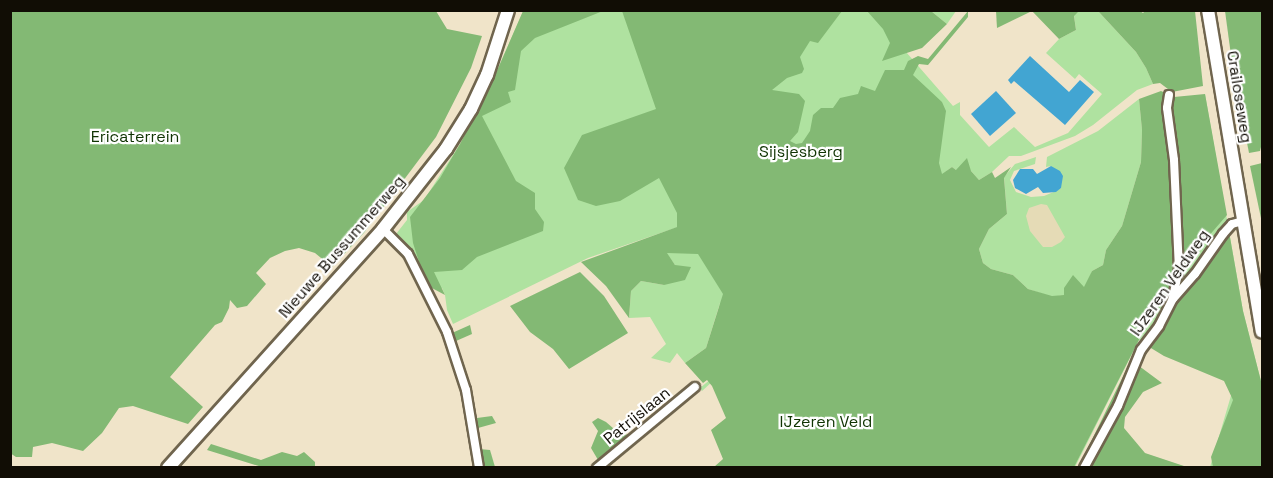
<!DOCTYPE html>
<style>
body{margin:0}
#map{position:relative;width:1273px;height:478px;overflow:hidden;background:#f0e4c9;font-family:"Space Grotesk",sans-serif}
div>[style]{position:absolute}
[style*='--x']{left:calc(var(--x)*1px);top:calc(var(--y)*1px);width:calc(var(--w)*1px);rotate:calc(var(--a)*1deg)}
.green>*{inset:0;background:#afe2a0}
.forest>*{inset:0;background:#83b974}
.sand>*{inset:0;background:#e5dbb6}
.water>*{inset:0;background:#42a5d2}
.roads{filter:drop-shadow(2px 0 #70654e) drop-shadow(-2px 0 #70654e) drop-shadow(0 2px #70654e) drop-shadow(0 -2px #70654e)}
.street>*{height:8px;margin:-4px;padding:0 4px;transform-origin:4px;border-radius:4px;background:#fff}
.secondary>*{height:12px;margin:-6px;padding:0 6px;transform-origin:6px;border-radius:6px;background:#fff}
span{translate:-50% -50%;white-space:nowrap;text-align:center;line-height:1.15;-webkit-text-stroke:4.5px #fff;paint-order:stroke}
.street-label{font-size:16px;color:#110d05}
.park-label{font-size:16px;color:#103403}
.frame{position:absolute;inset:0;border:12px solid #110d05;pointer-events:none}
</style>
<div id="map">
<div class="green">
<div style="clip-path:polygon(527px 11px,924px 11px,893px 37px,953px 106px,960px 102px,960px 115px,989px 147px,1014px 127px,1035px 147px,1068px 133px,1102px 94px,1079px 74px,1075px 79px,1046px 53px,1059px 39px,1076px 30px,1074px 15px,1079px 11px,1098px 11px,1136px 52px,1146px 68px,1153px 84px,1137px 90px,1093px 125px,1075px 136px,1021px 156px,1009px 156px,992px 172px,979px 180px,971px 171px,956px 170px,952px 167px,944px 173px,977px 260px,993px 278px,1041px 301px,1064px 295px,1052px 297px,1028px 289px,1013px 275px,991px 269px,983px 263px,979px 249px,989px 229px,1007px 214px,1004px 177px,1015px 164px,1036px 157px,1035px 164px,1014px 171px,1010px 180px,1016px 192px,1031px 197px,1044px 196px,1056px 191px,1061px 188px,1051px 166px,1046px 167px,1047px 157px,1098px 131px,1139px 99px,1142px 130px,1141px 162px,1122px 226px,1106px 250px,1103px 265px,1092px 271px,1083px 302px,1205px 94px,1243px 311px,1262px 385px,1262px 467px,1210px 467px,1235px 382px,1139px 340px,1075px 467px,738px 467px,742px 401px,723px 372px,702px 391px,700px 388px,712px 378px,720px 303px,706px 348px,685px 363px,677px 353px,670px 363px,651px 358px,666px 344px,650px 317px,629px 318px,631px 291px,641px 281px,664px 285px,675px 265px,666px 253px,698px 253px,677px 218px,678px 227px,588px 258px,453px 324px,447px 310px,445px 295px,442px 288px,436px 290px,413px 238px,425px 279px,413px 255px,396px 234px,407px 220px,407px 212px,424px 200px,460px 144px,489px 89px,522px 14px)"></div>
<div style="clip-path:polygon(931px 11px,956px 11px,947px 24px)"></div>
</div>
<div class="forest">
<div style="clip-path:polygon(10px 11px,436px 11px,447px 29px,482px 36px,471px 68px,436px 137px,364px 233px,332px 267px,315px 253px,299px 248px,285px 251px,270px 258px,256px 273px,266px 284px,247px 306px,237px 308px,230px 300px,229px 308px,222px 322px,215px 325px,170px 377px,203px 407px,188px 424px,133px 406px,119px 408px,102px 433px,83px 451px,52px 443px,33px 447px,32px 457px,16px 457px,10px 453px)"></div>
<div style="clip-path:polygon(523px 11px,603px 11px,535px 38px,521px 51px,515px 90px,508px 92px,511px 102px,482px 116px,516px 181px,535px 193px,535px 209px,544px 222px,543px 231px,477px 257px,462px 270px,434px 272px,445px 295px,430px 287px,421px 268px,413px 243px,410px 217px,440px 178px,460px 144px,493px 80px)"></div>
<div style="clip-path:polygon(622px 11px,842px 11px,818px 43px,810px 41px,800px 57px,804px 69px,802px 73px,787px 78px,772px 90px,799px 94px,805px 101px,798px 132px,790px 141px,796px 144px,802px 143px,810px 131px,813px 115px,821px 108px,833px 108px,840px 98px,858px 94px,861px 86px,875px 91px,885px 70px,904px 70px,908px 61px,918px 56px,928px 59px,968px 11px,968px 17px,928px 65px,919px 64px,913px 75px,942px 102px,946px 111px,939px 163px,942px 174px,952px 167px,956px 170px,967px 158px,971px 171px,979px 180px,992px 172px,995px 178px,1011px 167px,1004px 178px,1007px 214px,989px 229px,979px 249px,983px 263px,991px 269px,1013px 275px,1028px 289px,1052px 296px,1064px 295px,1064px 288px,1073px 275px,1084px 287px,1092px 271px,1103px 265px,1106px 250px,1122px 226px,1141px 162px,1142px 130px,1139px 99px,1161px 91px,1174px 97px,1205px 94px,1227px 215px,1207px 238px,1144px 330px,1074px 467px,714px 467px,723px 459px,711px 430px,726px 418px,712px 386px,707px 380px,703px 383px,685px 363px,706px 348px,723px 294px,698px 254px,667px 253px,675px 265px,691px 267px,685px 280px,664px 285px,641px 281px,631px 291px,629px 318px,606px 286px,581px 262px,677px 227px,677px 213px,659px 178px,620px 201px,596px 206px,578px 200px,564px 168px,582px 135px,656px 109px)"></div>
<div style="clip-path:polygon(867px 11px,931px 11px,947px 24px,922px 48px,882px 61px,890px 43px,883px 29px)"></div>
<div style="clip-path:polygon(996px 11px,996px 10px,1032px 11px,997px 28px)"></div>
<div style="clip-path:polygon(1032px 11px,1079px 11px,1074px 16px,1076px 30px,1059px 39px)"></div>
<div style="clip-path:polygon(1098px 11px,1140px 11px,1143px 13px,1145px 11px,1195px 11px,1203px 86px,1172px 92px,1160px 83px,1153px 84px,1146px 68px,1136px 52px)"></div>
<div style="clip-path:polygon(1225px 11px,1262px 11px,1262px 143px,1260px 151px,1249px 153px,1233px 70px)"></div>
<div style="clip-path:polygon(1262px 163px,1262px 223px,1250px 166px)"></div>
<div style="clip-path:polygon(1228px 226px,1243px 311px,1262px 385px,1262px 467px,1213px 467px,1211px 457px,1233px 400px,1224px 381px,1164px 356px,1146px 345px)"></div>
<div style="clip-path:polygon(580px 272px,604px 296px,628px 333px,569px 369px,553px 349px,530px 332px,510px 306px)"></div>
<div style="clip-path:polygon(470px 325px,472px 334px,456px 341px,452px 333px)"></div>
<div style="clip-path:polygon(1131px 360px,1162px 383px,1143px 392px,1125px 417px,1124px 428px,1145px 453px,1187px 467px,1078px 468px)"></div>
<div style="clip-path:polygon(492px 416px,496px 423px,478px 428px,477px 418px)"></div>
<div style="clip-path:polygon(598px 418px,606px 422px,621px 435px,632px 434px,601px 465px,591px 448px,598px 431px,592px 422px)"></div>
<div style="clip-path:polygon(211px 444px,261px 460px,282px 452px,297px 456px,304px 452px,315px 462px,315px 467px,262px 467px,207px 450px)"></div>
<div style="clip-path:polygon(479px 449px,490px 450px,495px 467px,482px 467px)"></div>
</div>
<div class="sand">
<div style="clip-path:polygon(1041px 204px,1047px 205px,1065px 237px,1061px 242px,1052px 247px,1043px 247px,1030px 231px,1026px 216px,1029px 208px)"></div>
</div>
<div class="water">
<div style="clip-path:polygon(1030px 56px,1069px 92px,1080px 80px,1094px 92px,1065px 125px,1014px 81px,1011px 84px,1008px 80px)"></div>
<div style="clip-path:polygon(996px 91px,1016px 113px,990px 136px,971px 114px)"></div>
<div style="clip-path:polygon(1051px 166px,1060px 171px,1063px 176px,1061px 188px,1056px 192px,1043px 193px,1038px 187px,1026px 194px,1015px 188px,1013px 180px,1020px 169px,1033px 169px,1037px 174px)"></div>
</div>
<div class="roads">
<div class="street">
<div style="--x:1169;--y:95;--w:13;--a:99"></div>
<div style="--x:1167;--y:108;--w:52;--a:82.3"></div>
<div style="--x:1174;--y:160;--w:109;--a:87.4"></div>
<div style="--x:1179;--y:269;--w:30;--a:102"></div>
<div style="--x:383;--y:229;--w:35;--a:45"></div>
<div style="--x:408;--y:254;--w:87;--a:63.4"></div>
<div style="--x:447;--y:332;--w:61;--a:71.9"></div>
<div style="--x:466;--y:390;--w:79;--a:80.5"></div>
<div style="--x:597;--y:468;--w:127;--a:-39.6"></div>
<div style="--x:1084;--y:468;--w:71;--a:-61.3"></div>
<div style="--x:1118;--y:406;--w:61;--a:-67.7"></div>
<div style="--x:1141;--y:350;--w:30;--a:-53"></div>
<div style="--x:1159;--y:326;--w:30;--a:-63"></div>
<div style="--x:1173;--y:299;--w:33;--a:-49"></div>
<div style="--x:1195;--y:274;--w:49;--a:-55"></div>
<div style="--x:1223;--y:234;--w:13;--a:-48"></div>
<div style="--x:1232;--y:224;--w:11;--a:-15"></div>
</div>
<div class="secondary">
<div style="--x:1208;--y:10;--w:326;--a:80.5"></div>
<div style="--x:168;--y:468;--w:321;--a:-48"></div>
<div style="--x:383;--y:229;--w:102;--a:-51.8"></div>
<div style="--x:446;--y:149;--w:47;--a:-58"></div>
<div style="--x:471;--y:109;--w:38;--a:-65"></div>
<div style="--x:487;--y:75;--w:68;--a:-72.1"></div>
</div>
</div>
<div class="street-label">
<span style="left:1239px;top:97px;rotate:81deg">Crailoseweg</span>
<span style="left:342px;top:247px;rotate:-49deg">Nieuwe Bussummerweg</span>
<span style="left:1170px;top:283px;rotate:-55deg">IJzeren Veldweg</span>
<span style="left:637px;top:416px;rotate:-39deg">Patrijslaan</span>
</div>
<div class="park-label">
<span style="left:135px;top:137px">Ericaterrein</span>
<span style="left:801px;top:152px">Sijsjesberg</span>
<span style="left:826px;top:422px">IJzeren Veld</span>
</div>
<div class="frame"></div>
</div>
